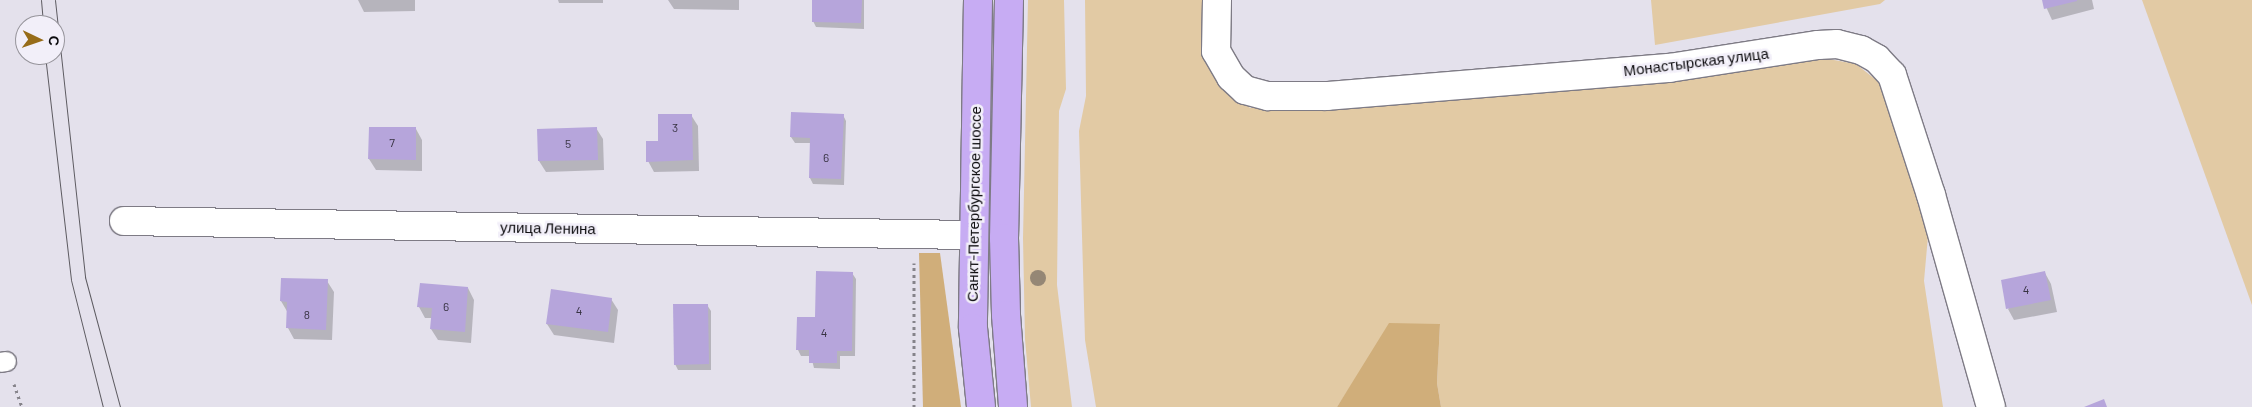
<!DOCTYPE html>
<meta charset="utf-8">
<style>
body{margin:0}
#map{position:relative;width:2252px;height:407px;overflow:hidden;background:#e4e1ec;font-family:Barlow,sans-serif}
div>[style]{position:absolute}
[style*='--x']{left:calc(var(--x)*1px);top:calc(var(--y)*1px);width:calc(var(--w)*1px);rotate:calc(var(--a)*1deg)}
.green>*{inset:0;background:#e2caa4}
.forest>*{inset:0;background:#d0ae7a}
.shadow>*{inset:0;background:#0003}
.building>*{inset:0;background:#b6a5db}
.path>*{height:3px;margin-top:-1.5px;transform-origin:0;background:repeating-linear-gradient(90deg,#85838a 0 2.5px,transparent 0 6.5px)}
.roads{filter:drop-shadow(1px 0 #7e7b85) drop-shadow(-1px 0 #7e7b85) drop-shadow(0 1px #7e7b85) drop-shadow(0 -1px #7e7b85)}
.service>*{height:19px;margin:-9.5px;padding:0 9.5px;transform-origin:9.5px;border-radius:9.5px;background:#fff}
.minor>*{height:28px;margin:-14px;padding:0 14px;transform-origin:14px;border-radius:14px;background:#fff}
.primary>*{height:28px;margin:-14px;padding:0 14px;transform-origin:14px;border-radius:14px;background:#c7acf3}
.tram>*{height:1px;margin:-0.5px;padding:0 0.5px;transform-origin:0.5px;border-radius:0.5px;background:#5d5b61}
.trees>*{width:16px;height:16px;margin:-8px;border-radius:50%;background:#958775}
span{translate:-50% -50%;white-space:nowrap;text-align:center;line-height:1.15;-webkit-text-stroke:5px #f2eff9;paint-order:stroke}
.number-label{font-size:12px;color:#373242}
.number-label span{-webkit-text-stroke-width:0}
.street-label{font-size:15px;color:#0d0c0f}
.north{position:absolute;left:15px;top:15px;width:50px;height:50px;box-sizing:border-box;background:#f2eff9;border:1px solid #96949b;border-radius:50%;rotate:93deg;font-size:14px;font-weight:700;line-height:20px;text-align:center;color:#0d0c0f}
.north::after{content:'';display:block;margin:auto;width:18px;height:22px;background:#976c19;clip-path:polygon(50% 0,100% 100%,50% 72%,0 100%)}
</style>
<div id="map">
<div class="green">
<div style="clip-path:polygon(1028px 0,1064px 0,1066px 89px,1059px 111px,1057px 285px,1072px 407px,1031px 407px,1025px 339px,1023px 238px)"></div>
<div style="clip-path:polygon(1085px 0,1205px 0,1215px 73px,1250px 108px,1552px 92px,1823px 58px,1856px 64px,1880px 83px,1929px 225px,1924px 281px,1943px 407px,1441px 407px,1437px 383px,1440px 324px,1356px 378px,1337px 407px,1096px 407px,1085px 340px,1079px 131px,1086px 96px)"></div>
<div style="clip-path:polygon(1651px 0,1885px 0,1880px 4px,1655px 45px)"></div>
<div style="clip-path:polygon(2142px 0,2252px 0,2252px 305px)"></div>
</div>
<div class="forest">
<div style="clip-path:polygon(919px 253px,940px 253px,961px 407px,923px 407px)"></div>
<div style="clip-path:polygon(1389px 323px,1440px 324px,1437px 383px,1441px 407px,1337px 407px)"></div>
</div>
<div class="shadow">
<div style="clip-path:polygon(415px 0,415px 11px,364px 12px,358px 0)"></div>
<div style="clip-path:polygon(558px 0,603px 0,603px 3px,559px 3px)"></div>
<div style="clip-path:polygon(668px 0,739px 0,739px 10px,674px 9px)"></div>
<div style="clip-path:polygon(814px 0,864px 0,864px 29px,816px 27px,813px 21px)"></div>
<div style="clip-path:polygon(2043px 0,2092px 0,2094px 9px,2052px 20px)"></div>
<div style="clip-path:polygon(691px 115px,698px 126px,699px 171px,654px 172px,648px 161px,660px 142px)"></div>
<div style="clip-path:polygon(843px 115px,846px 121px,844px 185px,813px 184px,810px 178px,811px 143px,795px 143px,791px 137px)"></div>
<div style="clip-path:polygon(596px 128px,603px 139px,604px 170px,546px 172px,539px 161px,538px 130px)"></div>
<div style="clip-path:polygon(416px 129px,422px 140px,422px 171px,376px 170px,369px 159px)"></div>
<div style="clip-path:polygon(852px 273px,856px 279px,855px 356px,840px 356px,840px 369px,814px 368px,811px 356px,801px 356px,798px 350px)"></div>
<div style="clip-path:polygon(2045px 273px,2051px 284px,2057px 312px,2014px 320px,2008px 309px)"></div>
<div style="clip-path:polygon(327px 281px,334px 292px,332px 340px,294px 339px,288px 328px,288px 313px,281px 301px)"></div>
<div style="clip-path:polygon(468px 288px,474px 300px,471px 343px,438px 340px,431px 329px,432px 318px,425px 318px,419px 307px)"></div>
<div style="clip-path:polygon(611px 299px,618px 310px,614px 343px,554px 335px,547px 324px)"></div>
<div style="clip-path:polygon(707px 305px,711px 311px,711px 370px,678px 370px,675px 364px)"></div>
</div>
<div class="building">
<div style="clip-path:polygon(812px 0,862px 0,861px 23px,812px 22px)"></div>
<div style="clip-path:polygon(2042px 0,2077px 0,2077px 1px,2044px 9px)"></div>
<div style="clip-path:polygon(791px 112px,844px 114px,841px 179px,809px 178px,810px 138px,790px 137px)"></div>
<div style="clip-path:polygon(658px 114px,692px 114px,693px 160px,646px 162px,646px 141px,658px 141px)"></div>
<div style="clip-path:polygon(369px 127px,416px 127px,416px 160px,368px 159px)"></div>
<div style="clip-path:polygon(597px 127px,598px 160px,538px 161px,537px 129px)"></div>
<div style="clip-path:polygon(816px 271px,853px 272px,852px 351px,837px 351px,837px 363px,809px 363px,809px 350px,796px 350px,797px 317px,815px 317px)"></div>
<div style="clip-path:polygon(2045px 271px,2051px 300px,2006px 309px,2001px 280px)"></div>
<div style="clip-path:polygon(281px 278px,328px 279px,326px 330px,286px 328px,287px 302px,280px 301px)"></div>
<div style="clip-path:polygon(420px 283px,468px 287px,465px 332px,430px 329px,432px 308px,417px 307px)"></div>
<div style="clip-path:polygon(551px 289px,612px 298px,608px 332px,546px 324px)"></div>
<div style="clip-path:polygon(673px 304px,708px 304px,709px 364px,674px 365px)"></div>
<div style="clip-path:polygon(2104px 399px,2107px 407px,2084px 407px)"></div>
</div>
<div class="path">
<div style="--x:14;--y:384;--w:24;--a:71"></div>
<div style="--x:914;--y:407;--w:144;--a:-90"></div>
</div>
<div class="roads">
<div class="service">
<div style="--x:0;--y:362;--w:6;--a:-9"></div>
</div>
<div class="minor">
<div style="--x:1217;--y:0;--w:51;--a:91.1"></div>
<div style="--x:1216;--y:51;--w:30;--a:60"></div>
<div style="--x:1231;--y:77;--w:19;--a:43"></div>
<div style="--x:1245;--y:90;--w:24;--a:15"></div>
<div style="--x:1268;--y:96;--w:59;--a:0"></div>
<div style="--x:1327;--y:96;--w:343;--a:-4.7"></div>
<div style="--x:1669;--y:68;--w:151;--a:-8.8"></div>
<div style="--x:1818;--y:45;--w:19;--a:-3"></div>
<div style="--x:1837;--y:44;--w:25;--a:14"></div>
<div style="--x:1861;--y:50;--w:18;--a:29"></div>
<div style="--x:1877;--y:59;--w:22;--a:47"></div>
<div style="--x:1892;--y:75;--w:126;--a:72"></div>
<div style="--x:1931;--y:195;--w:220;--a:74.2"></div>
<div style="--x:124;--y:221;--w:848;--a:0.95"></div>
</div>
<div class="primary">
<div style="--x:978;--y:0;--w:328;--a:90.9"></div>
<div style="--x:973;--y:328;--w:79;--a:84.2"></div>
<div style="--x:1009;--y:0;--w:238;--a:91.2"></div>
<div style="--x:1004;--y:238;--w:77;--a:88.5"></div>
<div style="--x:1006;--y:315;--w:92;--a:85.6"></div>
</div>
</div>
<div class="tram">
<div style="--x:41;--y:0;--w:25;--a:85"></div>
<div style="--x:55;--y:0;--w:279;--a:83.8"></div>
<div style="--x:85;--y:277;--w:135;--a:74.9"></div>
<div style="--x:45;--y:55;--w:226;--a:83.4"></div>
<div style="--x:71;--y:280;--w:131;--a:75.9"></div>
</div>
<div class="trees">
<div style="left:1038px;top:278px"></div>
</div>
<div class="number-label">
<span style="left:675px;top:128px">3</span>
<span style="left:392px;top:143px">7</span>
<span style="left:568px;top:144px">5</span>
<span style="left:826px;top:158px">6</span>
<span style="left:2026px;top:290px">4</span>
<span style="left:446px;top:307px">6</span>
<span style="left:579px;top:311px">4</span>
<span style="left:307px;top:315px">8</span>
<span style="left:824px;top:333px">4</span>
</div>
<div class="street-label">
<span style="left:1696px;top:62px;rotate:-7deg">Монастырская улица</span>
<span style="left:974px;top:204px;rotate:-89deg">Санкт-Петербургское шоссе</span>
<span style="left:548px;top:228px;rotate:1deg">улица Ленина</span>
</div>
<div class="north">С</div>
</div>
